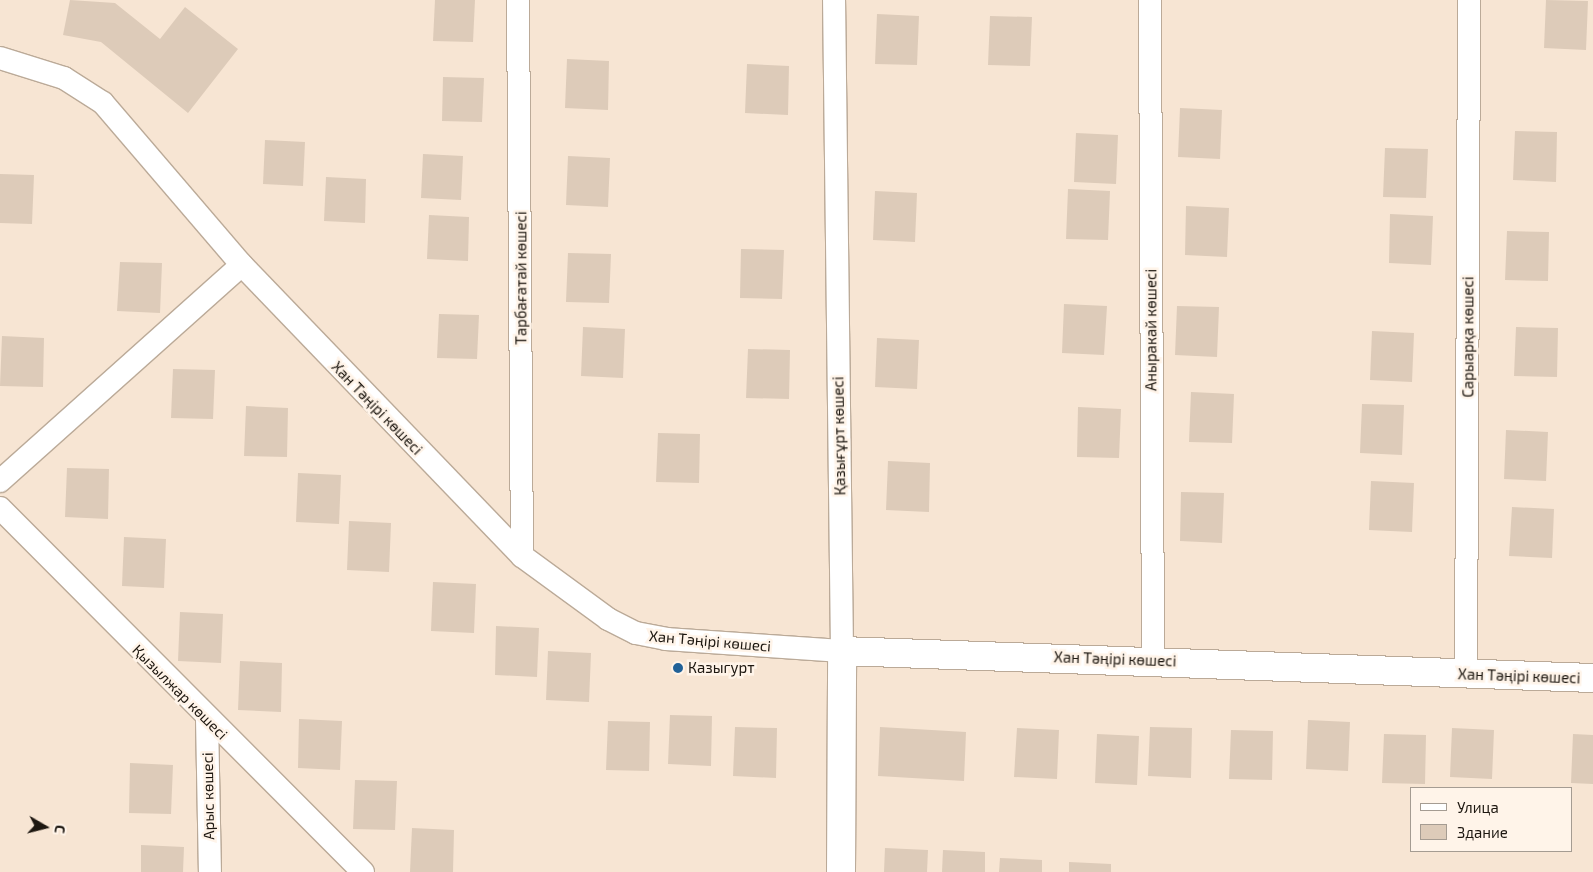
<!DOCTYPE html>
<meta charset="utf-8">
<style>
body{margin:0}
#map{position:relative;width:1593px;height:872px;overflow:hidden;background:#f7e5d3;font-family:"Exo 2",sans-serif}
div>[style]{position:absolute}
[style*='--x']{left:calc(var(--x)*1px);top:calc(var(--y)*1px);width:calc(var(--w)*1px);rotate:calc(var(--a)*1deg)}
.building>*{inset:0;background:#ddcbb9}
.roads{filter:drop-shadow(1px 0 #bbaa98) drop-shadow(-1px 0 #bbaa98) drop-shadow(0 1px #bbaa98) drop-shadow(0 -1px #bbaa98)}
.minor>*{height:22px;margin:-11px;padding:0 11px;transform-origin:11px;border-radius:11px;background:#fff}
.tertiary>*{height:28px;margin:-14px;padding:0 14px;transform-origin:14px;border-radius:14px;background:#fff}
.dots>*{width:14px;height:14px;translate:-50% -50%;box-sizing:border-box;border:2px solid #fff4e9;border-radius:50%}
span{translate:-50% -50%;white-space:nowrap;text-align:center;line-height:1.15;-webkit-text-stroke:5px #fff4e9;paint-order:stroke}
.street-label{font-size:15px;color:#1d1710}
.poi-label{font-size:15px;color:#1d1710}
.left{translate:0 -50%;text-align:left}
.legend{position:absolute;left:1410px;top:787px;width:162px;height:65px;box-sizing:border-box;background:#fff4e9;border:1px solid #a59c92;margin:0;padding:6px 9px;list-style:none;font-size:15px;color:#1d1710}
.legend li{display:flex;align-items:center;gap:10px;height:25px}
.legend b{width:25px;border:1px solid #a59c92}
.north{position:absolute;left:20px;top:802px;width:50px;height:50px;-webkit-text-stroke:4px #fff4e9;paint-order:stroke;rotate:98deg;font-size:14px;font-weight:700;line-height:20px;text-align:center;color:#1d1710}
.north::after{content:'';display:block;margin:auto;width:18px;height:22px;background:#1d1710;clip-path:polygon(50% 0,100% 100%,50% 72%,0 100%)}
</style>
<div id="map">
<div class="building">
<div style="clip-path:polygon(70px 0,115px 3px,160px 39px,185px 7px,238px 49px,188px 113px,101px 42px,63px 35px)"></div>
<div style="clip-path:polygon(435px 0,475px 0,473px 42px,433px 41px)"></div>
<div style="clip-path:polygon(1546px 0,1588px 1px,1586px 50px,1544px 48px)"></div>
<div style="clip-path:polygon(877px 14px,919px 16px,917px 65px,875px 64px)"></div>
<div style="clip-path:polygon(990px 16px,1032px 17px,1030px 66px,988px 65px)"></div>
<div style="clip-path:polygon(567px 59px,609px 61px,608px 110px,565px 108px)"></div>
<div style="clip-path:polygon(747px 64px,789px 66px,788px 115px,745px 113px)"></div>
<div style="clip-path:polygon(443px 77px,484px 78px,482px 122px,442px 121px)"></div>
<div style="clip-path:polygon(1180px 108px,1222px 110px,1220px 159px,1178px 157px)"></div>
<div style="clip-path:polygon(1515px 131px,1557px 132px,1556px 182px,1513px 180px)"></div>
<div style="clip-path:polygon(1076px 133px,1118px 135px,1116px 184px,1074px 182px)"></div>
<div style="clip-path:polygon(265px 140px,305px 142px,303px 186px,263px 184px)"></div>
<div style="clip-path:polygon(1385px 148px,1428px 149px,1426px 198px,1383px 197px)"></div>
<div style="clip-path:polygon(423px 154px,463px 156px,461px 200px,421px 198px)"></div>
<div style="clip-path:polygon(568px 156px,610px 158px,608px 207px,566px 205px)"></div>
<div style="clip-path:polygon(0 174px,34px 175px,32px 224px,0 223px)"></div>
<div style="clip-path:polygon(326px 177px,366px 179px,365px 223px,324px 221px)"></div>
<div style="clip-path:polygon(1068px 189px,1110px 191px,1108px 240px,1066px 239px)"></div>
<div style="clip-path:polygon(875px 191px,917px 193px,915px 242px,873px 240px)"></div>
<div style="clip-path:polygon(1186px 206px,1229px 208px,1227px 257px,1185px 255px)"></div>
<div style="clip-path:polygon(1390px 214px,1433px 216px,1431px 265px,1389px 263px)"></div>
<div style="clip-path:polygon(429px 215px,469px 217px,468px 261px,427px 259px)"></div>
<div style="clip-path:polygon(1507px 231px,1549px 232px,1548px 281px,1505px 280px)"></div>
<div style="clip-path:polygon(741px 249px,784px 250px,782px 299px,740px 298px)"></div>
<div style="clip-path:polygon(568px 253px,611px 254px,609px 303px,566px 302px)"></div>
<div style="clip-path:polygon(120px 262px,162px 263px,160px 313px,117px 311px)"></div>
<div style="clip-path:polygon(1064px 304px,1107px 306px,1104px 355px,1062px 353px)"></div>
<div style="clip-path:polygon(1177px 306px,1219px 307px,1217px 357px,1175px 355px)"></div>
<div style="clip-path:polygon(439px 314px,479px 315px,477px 359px,437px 358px)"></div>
<div style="clip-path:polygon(583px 327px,625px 329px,623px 378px,581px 376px)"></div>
<div style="clip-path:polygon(1516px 327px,1558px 328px,1557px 377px,1514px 376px)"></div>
<div style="clip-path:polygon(1372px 331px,1414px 333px,1412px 382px,1370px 380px)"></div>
<div style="clip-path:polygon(2px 336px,44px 338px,43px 387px,0 386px)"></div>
<div style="clip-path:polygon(877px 338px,919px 340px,917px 389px,875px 387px)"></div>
<div style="clip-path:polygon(748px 349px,790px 350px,789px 399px,746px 398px)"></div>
<div style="clip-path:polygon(173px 369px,215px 370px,213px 419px,171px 418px)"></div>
<div style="clip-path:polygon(1191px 392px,1234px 394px,1232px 443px,1189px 442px)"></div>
<div style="clip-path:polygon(1362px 404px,1404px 405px,1402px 455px,1360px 453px)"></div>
<div style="clip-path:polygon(246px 406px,288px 408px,287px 457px,244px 456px)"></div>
<div style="clip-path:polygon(1078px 407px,1121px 409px,1119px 458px,1077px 457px)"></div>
<div style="clip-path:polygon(1506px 430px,1548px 432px,1546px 481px,1504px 479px)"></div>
<div style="clip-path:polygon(658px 433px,700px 434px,699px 483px,656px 482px)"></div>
<div style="clip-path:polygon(888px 461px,930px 463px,929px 512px,886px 510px)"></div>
<div style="clip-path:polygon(67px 468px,109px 469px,108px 519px,65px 517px)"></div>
<div style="clip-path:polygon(298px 473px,341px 475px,339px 524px,296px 522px)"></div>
<div style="clip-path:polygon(1371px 481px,1414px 483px,1412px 532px,1369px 530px)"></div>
<div style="clip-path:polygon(1181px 492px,1224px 493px,1222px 543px,1180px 541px)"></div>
<div style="clip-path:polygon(1512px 507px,1554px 509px,1552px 558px,1509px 556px)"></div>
<div style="clip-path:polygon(349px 521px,391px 523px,389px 572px,347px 570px)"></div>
<div style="clip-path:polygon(124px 537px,166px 539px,164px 588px,122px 586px)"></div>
<div style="clip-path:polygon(433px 582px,476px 584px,474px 633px,431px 631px)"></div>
<div style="clip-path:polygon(180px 612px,223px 614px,221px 663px,178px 661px)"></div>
<div style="clip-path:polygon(496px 626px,539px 628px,537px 677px,495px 675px)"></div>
<div style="clip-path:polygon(548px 651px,591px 653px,589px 702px,546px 700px)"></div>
<div style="clip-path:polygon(240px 661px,282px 663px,281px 712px,238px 710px)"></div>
<div style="clip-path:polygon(670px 715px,712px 716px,711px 766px,668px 764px)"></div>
<div style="clip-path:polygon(299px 719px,342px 721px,340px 770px,298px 768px)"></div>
<div style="clip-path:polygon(1308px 720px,1350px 722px,1348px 771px,1306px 769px)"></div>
<div style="clip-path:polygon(608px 721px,650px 722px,649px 771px,606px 770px)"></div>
<div style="clip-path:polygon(735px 727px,777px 728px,776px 778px,733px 776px)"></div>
<div style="clip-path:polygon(880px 727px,966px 732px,964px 781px,878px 776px)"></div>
<div style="clip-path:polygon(1150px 727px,1192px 728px,1191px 778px,1148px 776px)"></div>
<div style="clip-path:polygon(1017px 728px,1059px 730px,1057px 779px,1014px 777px)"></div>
<div style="clip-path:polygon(1452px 728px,1494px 730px,1492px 779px,1450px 777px)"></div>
<div style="clip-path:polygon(1231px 730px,1273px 731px,1272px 780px,1229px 779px)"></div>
<div style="clip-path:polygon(1097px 734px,1139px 736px,1137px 785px,1095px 783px)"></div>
<div style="clip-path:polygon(1384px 734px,1426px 735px,1425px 784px,1382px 783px)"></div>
<div style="clip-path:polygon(1573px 734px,1593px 735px,1593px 784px,1571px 783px)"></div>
<div style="clip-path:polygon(130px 763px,173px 765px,171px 814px,129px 813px)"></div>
<div style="clip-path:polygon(355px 780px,397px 781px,395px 830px,353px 829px)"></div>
<div style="clip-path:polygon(412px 828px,454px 830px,453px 872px,410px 872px)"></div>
<div style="clip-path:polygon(141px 845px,184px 847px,183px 872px,141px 872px)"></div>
<div style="clip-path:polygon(885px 848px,928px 850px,927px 872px,884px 872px)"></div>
<div style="clip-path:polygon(943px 850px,985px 852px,985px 872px,942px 872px)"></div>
<div style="clip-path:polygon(1000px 858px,1042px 860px,1042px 872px,999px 872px)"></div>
<div style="clip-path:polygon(1069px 862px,1111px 864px,1111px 872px,1069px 872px)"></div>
</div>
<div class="roads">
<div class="minor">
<div style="--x:518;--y:0;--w:556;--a:89.59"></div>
<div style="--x:1150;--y:0;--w:660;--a:89.74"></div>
<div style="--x:0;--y:58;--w:67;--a:17.4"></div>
<div style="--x:64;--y:78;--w:46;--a:32.7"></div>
<div style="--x:103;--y:103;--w:213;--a:49.4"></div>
<div style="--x:242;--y:265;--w:404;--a:46.1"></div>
<div style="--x:522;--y:556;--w:107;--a:36.2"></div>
<div style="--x:608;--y:619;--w:31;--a:27"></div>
<div style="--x:636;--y:633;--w:31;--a:11"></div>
<div style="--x:666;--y:639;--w:176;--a:3.9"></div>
<div style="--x:842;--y:651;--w:651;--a:-90.7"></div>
<div style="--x:0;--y:481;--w:324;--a:-41.8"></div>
<div style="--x:0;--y:508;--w:514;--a:45.08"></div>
<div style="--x:1466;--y:674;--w:674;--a:-89.74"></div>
<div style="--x:207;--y:719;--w:153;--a:88.9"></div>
</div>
<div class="tertiary">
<div style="--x:841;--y:872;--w:221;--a:-89.7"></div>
<div style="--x:842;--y:651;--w:751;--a:2.06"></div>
</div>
</div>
<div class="dots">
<div style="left:678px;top:668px;background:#216197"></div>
</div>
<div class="street-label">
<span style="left:521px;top:278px;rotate:-90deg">Тарбағатай көшесі</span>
<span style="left:1151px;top:330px;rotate:-90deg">Аныракай көшесі</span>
<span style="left:1468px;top:337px;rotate:-90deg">Сарыарқа көшесі</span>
<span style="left:377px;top:408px;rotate:46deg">Хан Тәңірі көшесі</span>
<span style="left:839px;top:436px;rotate:-91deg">Қазығұрт көшесі</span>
<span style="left:710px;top:641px;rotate:5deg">Хан Тәңірі көшесі</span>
<span style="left:1115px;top:659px;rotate:2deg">Хан Тәңірі көшесі</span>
<span style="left:1519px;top:676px;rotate:2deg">Хан Тәңірі көшесі</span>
<span style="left:180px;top:692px;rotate:45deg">Қызылжар көшесі</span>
<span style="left:208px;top:796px;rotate:-91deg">Арыс көшесі</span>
</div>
<div class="poi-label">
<span class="left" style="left:688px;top:668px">Казыгурт</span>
</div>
<ul class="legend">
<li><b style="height:6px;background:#fff"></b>Улица</li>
<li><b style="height:14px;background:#ddcbb9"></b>Здание</li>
</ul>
<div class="north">С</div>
</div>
